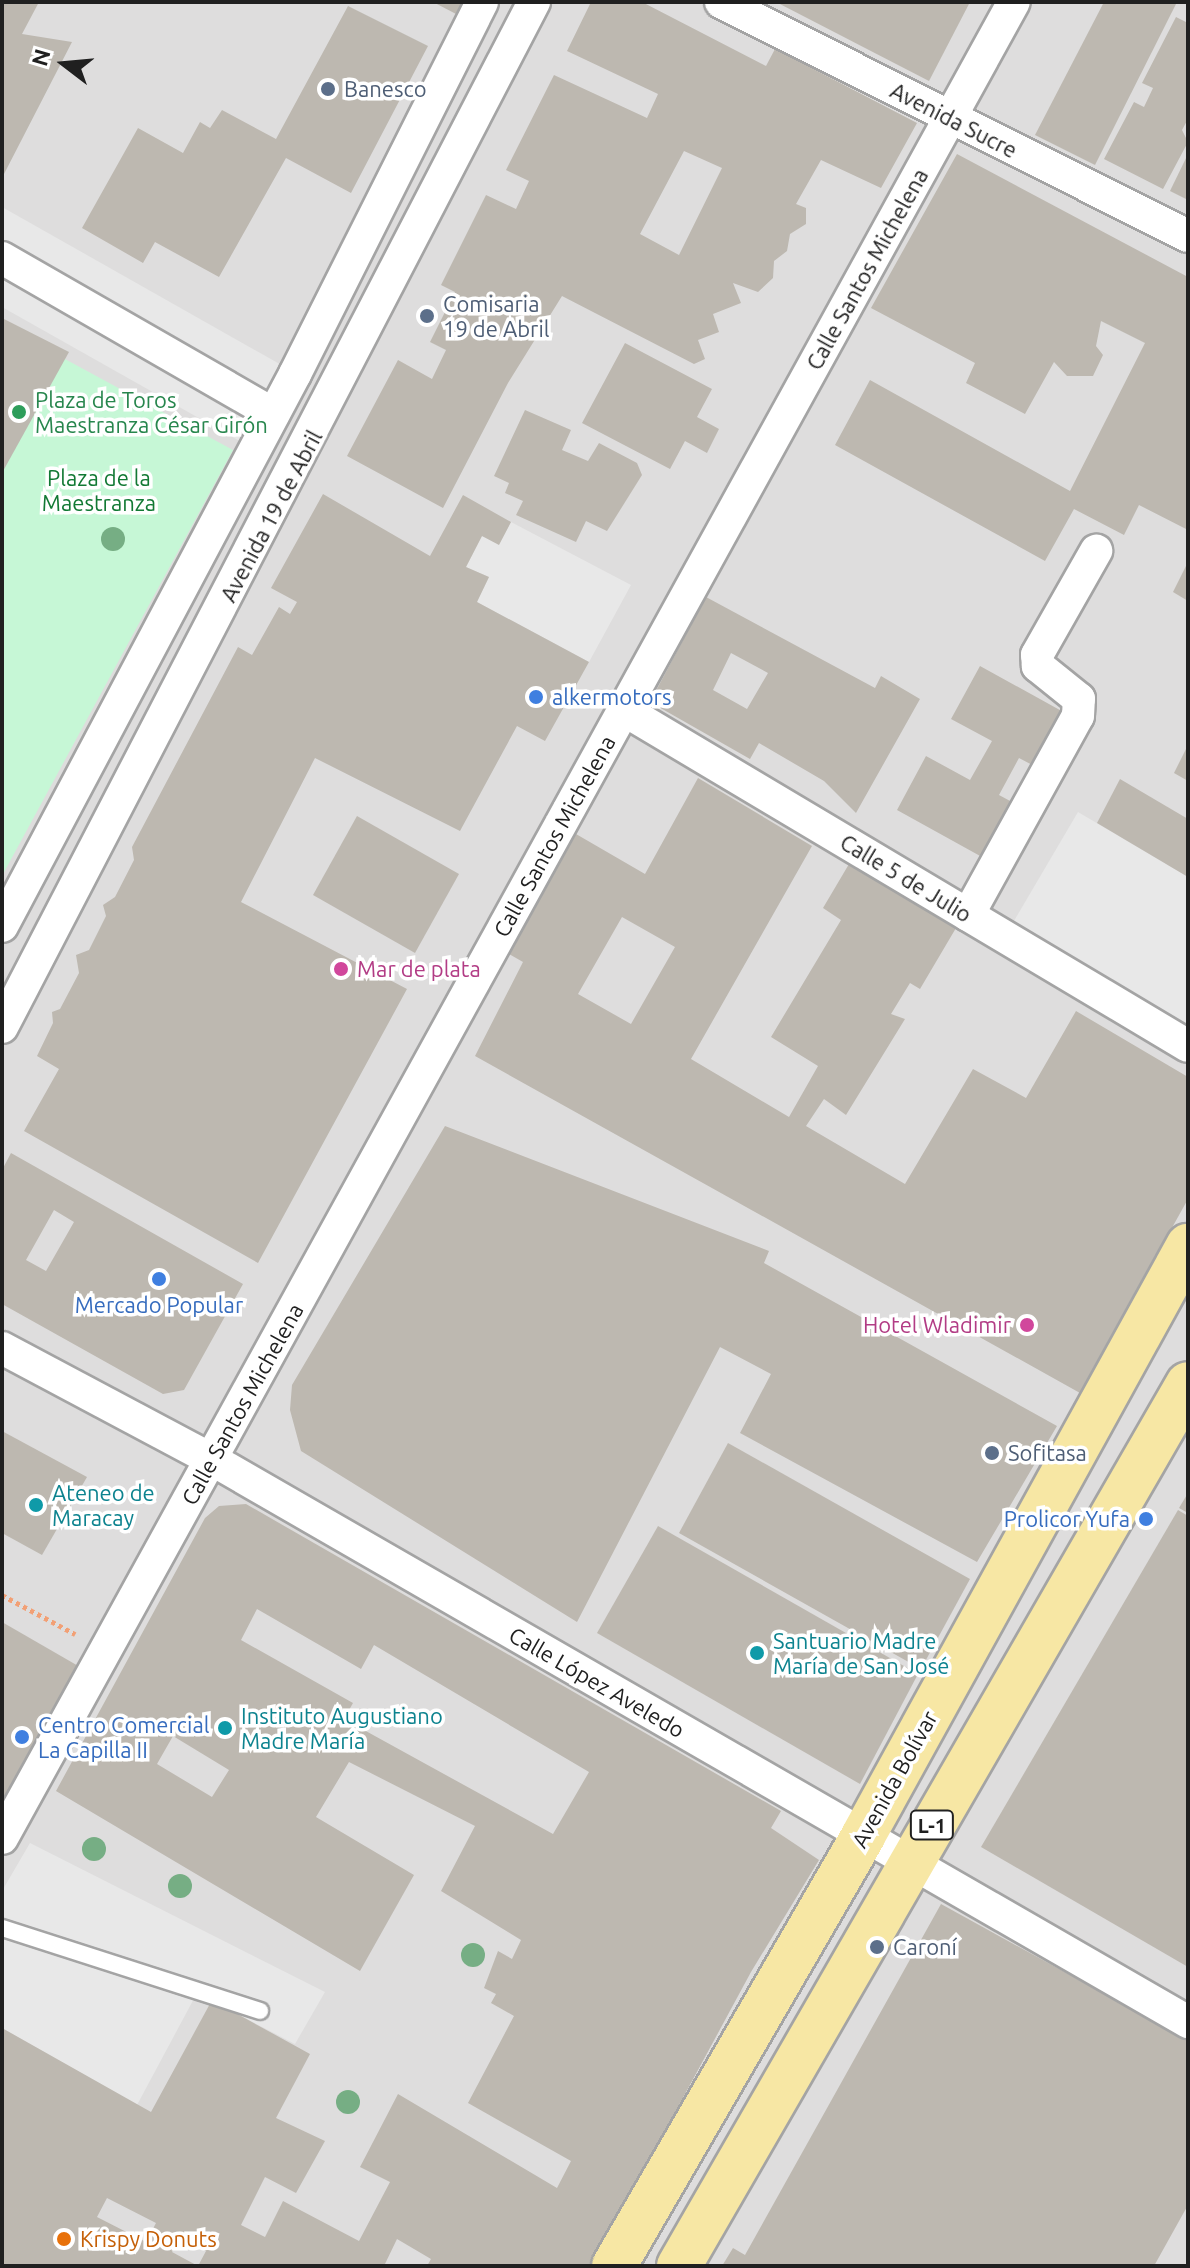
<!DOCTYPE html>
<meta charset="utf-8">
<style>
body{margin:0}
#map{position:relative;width:1190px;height:2268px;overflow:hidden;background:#f0efe6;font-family:Ubuntu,sans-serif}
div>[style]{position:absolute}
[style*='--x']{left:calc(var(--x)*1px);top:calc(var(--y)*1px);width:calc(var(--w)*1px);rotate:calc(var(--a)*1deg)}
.residential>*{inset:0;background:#dedddd}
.park>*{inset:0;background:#c6f7d6}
.parking>*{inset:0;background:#e8e8e8}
.building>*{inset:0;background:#bdb8b0}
.path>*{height:5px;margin-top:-2.5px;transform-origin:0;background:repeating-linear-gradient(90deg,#f2a075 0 4px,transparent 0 8px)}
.roads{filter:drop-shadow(2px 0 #a4a4a4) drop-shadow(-2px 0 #a4a4a4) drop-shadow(0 2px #a4a4a4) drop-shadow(0 -2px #a4a4a4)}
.service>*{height:16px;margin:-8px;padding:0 8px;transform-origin:8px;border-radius:8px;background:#fff}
.minor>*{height:32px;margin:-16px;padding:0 16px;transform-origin:16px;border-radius:16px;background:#fff}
.primary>*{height:44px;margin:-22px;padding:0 22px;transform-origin:22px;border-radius:22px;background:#f7e7a4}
.trees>*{width:24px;height:24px;margin:-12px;border-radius:50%;background:#76ae84}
.dots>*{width:22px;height:22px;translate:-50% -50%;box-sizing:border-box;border:4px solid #fff;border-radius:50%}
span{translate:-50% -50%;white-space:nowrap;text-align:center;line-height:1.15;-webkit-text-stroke:7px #fff;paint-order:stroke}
.shield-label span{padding:2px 6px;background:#fff;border:2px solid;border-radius:6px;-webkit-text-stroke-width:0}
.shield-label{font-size:20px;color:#202020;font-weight:700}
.service-label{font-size:22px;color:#4e5e75}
.left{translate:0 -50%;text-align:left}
.street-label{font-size:22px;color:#202020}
.leisure-label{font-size:22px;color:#27864d}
.park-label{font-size:22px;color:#127934}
.shop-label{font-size:22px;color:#366cbe}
.right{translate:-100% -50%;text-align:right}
.hotel-label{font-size:22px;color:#b23c85}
.culture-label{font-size:22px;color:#0d838f}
.food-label{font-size:22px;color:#c56008}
.frame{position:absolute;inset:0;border:4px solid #202020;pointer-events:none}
.north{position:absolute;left:24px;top:24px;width:80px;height:80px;-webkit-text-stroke:6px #fff;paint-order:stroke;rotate:286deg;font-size:22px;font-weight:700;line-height:32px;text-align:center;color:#202020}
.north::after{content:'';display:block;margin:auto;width:28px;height:36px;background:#202020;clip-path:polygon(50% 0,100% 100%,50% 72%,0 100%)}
</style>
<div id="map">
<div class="residential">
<div style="clip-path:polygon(2px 2px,1188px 2px,1188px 2266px,2px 2266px)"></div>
</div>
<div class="park">
<div style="clip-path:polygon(2px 325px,233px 450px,2px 876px)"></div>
</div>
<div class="parking">
<div style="clip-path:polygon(2px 207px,292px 371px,252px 448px,2px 307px)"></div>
<div style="clip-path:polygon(511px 522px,631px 585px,589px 662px,477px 602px,489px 577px,466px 567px,482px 536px,499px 544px)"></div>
<div style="clip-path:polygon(1078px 812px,1188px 877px,1188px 1031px,1011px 926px)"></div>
<div style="clip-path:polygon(30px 1843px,325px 1992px,295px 2044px,197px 1993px,137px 2105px,2px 2028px,2px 1891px)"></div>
</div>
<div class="building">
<div style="clip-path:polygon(2px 2px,39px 2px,22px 34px,72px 42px,4px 174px)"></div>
<div style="clip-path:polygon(433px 2px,465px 2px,458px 15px)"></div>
<div style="clip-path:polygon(evenodd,591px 2px,642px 2px,766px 66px,775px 49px,917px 123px,881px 188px,821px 160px,796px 204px,806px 208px,806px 224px,790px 234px,787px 251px,774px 261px,773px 278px,758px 292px,733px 283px,741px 303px,713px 314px,719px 332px,698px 340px,705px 359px,694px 364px,562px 296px,508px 383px,443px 508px,347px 456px,398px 360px,432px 379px,446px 350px,430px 342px,455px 292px,441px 285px,486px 195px,516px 209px,529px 181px,506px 170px,554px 75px,647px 118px,658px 94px,567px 51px,591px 2px,684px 151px,722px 168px,679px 255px,640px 234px,684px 151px)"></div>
<div style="clip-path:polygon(776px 2px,970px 2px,929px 81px)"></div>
<div style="clip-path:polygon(1104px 2px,1177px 2px,1095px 165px,1035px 135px)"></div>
<div style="clip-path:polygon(348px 6px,428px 46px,351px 193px,286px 158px,219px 277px,155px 242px,143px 263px,82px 228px,138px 128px,183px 153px,200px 122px,210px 128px,222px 110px,276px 139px)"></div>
<div style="clip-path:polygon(1176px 17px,1188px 23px,1188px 119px,1182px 130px,1188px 142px,1163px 189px,1104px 159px,1134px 102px,1144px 107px,1153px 88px,1142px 83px)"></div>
<div style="clip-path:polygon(957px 154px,1188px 277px,1188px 530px,1139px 505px,1124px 535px,1074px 509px,1045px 561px,835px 445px,870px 380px,1070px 491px,1145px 343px,1101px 321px,1096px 346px,1103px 355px,1093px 376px,1067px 376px,1054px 362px,1025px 414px,966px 383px,975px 363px,871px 308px)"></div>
<div style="clip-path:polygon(1188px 154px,1188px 200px,1170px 191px)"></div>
<div style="clip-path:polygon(2px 318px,69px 352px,2px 473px)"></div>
<div style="clip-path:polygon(625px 343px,712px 389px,697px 417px,719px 429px,707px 453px,685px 441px,670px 469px,582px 423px)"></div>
<div style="clip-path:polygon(525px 410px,571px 430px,562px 450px,588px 461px,599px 443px,637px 463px,642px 475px,607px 531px,586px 521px,576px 542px,516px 515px,523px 501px,505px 493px,509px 483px,494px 476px)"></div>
<div style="clip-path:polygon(323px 494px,430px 556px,463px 495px,511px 522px,499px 545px,482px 536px,466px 567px,489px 577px,477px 602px,589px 662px,545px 741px,517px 726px,460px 831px,315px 758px,241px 902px,407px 989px,258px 1263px,24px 1131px,59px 1069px,37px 1056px,53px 1023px,52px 1012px,60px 1009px,79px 973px,76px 955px,89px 950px,106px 916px,103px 905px,115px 897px,134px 860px,132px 847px,238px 647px,252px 655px,279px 607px,290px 614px,297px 602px,271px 588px)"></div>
<div style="clip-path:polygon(1188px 562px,1188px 601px,1173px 592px)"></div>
<div style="clip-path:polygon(evenodd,706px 597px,875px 688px,881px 676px,920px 699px,856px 813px,824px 781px,759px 743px,750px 759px,650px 702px,706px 597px,731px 653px,768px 673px,747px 709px,713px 690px,731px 653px)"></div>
<div style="clip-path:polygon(980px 666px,1067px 714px,1038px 768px,1019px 758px,999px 795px,1021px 807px,991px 862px,897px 810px,926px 756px,970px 780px,992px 741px,951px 719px)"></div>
<div style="clip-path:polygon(1188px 745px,1188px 781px,1174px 773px)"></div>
<div style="clip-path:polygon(evenodd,698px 778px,812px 846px,691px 1059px,789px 1117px,818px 1066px,771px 1037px,841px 920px,823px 908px,849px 864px,956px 928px,920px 989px,910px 983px,891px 1014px,905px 1019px,846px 1115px,824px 1099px,806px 1126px,905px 1184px,973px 1069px,1026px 1098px,1076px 1011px,1188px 1077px,1188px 1199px,1080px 1393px,475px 1056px,523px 962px,509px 954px,576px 834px,645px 874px,698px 778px,622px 917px,675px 947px,631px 1024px,578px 994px,622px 917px)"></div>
<div style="clip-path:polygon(1120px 779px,1188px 819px,1188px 877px,1097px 823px)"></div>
<div style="clip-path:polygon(357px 816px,459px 874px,415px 953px,313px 895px)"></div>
<div style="clip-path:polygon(445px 1126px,769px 1251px,764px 1263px,1057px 1426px,977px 1562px,740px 1433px,771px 1374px,720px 1347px,577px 1622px,301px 1451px,290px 1410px,292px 1385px)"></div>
<div style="clip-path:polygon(evenodd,11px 1153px,243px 1284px,184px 1390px,163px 1394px,2px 1304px,2px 1170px,11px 1153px,54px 1210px,74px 1222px,46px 1271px,26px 1260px,54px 1210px)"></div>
<div style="clip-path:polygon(2px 1431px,87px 1477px,42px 1555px,2px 1533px)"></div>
<div style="clip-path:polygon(728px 1443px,970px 1579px,921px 1669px,679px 1533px)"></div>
<div style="clip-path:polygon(1188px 1493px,1188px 1513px,1179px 1508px)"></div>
<div style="clip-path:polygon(evenodd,246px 1504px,781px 1811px,771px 1828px,819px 1860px,751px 1972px,592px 2266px,427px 2266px,431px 2259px,397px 2239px,384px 2266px,198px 2266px,206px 2251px,180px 2238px,172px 2252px,198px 2266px,2px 2266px,2px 2028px,151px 2112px,212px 2000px,310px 2054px,276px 2118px,325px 2141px,296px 2193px,265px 2177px,241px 2225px,265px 2237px,283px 2201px,359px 2241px,390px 2182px,360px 2167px,398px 2094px,557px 2188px,571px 2161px,468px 2103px,514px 2016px,491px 2003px,496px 1994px,484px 1988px,498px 1951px,512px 1959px,521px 1940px,441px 1891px,475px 1826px,349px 1762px,316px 1817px,414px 1875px,360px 1971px,56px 1791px,205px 1518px,219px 1506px,246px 1504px,257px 1609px,361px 1669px,374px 1645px,589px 1772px,553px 1834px,344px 1719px,353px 1703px,241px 1640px,257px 1609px,246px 1504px,173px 1736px,229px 1770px,212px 1797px,157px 1764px,173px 1736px,246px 1504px,107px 2198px,156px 2223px,146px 2242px,97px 2217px,107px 2198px)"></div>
<div style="clip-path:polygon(1178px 1510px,1188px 1516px,1188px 1967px,981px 1847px)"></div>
<div style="clip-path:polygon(658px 1526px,918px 1674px,860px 1784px,597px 1633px)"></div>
<div style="clip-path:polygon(2px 1622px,80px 1667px,2px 1808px)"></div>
<div style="clip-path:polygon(941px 1904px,1188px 2040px,1188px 2205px,1154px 2266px,722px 2266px,733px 2248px,745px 2255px)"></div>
</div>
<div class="path">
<div style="--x:2;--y:1595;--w:83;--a:28.1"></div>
</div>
<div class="roads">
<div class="service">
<div style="--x:2;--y:1928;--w:271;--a:17.8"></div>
</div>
<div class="minor">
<div style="--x:721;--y:2;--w:522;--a:26.61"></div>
<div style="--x:2;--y:258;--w:313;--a:29.9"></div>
<div style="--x:624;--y:710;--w:656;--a:30.78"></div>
<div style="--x:968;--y:915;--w:227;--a:-61.1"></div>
<div style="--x:1078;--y:716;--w:17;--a:-87"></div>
<div style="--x:1079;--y:699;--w:53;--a:-141.2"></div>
<div style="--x:1038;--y:666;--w:11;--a:-95"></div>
<div style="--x:1037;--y:655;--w:120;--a:-60.4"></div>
<div style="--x:2;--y:926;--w:625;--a:-62.04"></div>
<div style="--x:295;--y:374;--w:416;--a:-63.3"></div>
<div style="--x:2;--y:1027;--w:1155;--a:-62.57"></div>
<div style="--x:2;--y:1348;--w:237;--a:28"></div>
<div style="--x:211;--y:1459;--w:1128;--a:29.95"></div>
<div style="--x:2;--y:1838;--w:2096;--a:-61.14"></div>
</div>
<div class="primary">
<div style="--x:614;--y:2266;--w:497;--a:-59.9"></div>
<div style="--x:863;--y:1836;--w:674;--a:-61.15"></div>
<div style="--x:679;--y:2266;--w:1018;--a:-60.01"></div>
</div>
</div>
<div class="trees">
<div style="left:113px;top:539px"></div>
<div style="left:94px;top:1849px"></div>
<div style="left:180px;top:1886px"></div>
<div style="left:473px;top:1955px"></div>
<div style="left:348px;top:2102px"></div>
</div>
<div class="dots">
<div style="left:328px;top:89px;background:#5c6f8a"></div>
<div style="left:427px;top:316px;background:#5c6f8a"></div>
<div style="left:19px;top:412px;background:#2e9e5b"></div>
<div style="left:536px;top:697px;background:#3f7fe0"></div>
<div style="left:341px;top:969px;background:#d1479c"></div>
<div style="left:159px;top:1279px;background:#3f7fe0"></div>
<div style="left:1027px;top:1325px;background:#d1479c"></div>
<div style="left:992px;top:1453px;background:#5c6f8a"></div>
<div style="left:36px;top:1505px;background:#0f9aa8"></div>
<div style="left:1146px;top:1519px;background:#3f7fe0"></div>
<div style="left:757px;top:1653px;background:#0f9aa8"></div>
<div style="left:225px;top:1728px;background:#0f9aa8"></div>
<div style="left:22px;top:1737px;background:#3f7fe0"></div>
<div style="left:877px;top:1947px;background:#5c6f8a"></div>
<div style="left:64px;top:2239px;background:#e8710a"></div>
</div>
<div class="shield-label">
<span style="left:932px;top:1825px">L-1</span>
</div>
<div class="service-label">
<span class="left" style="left:344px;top:89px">Banesco</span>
<span class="left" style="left:443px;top:316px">Comisaria<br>19 de Abril</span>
<span class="left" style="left:1008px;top:1453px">Sofitasa</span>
<span class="left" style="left:893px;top:1947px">Caroní</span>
</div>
<div class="street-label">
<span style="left:954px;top:120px;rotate:27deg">Avenida Sucre</span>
<span style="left:867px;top:269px;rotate:-61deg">Calle Santos Michelena</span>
<span style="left:271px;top:516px;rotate:-62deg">Avenida 19 de Abril</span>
<span style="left:554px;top:836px;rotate:-61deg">Calle Santos Michelena</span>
<span style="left:906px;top:878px;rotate:31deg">Calle 5 de Julio</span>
<span style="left:242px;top:1404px;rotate:-61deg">Calle Santos Michelena</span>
<span style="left:597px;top:1682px;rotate:30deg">Calle López Aveledo</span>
<span style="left:894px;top:1779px;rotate:-61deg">Avenida Bolívar</span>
</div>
<div class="leisure-label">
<span class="left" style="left:35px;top:412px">Plaza de Toros<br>Maestranza César Girón</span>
</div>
<div class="park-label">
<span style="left:99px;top:490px">Plaza de la<br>Maestranza</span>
</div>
<div class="shop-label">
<span class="left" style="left:552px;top:697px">alkermotors</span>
<span style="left:159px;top:1305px">Mercado Popular</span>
<span class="right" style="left:1130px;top:1519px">Prolicor Yufa</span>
<span class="left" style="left:38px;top:1737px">Centro Comercial<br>La Capilla II</span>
</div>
<div class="hotel-label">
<span class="left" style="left:357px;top:969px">Mar de plata</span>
<span class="right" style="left:1011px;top:1325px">Hotel Wladimir</span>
</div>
<div class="culture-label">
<span class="left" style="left:52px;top:1505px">Ateneo de<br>Maracay</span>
<span class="left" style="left:773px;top:1653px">Santuario Madre<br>María de San José</span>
<span class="left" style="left:241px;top:1728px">Instituto Augustiano<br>Madre María</span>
</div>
<div class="food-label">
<span class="left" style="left:80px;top:2239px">Krispy Donuts</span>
</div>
<div class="frame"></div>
<div class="north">N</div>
</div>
